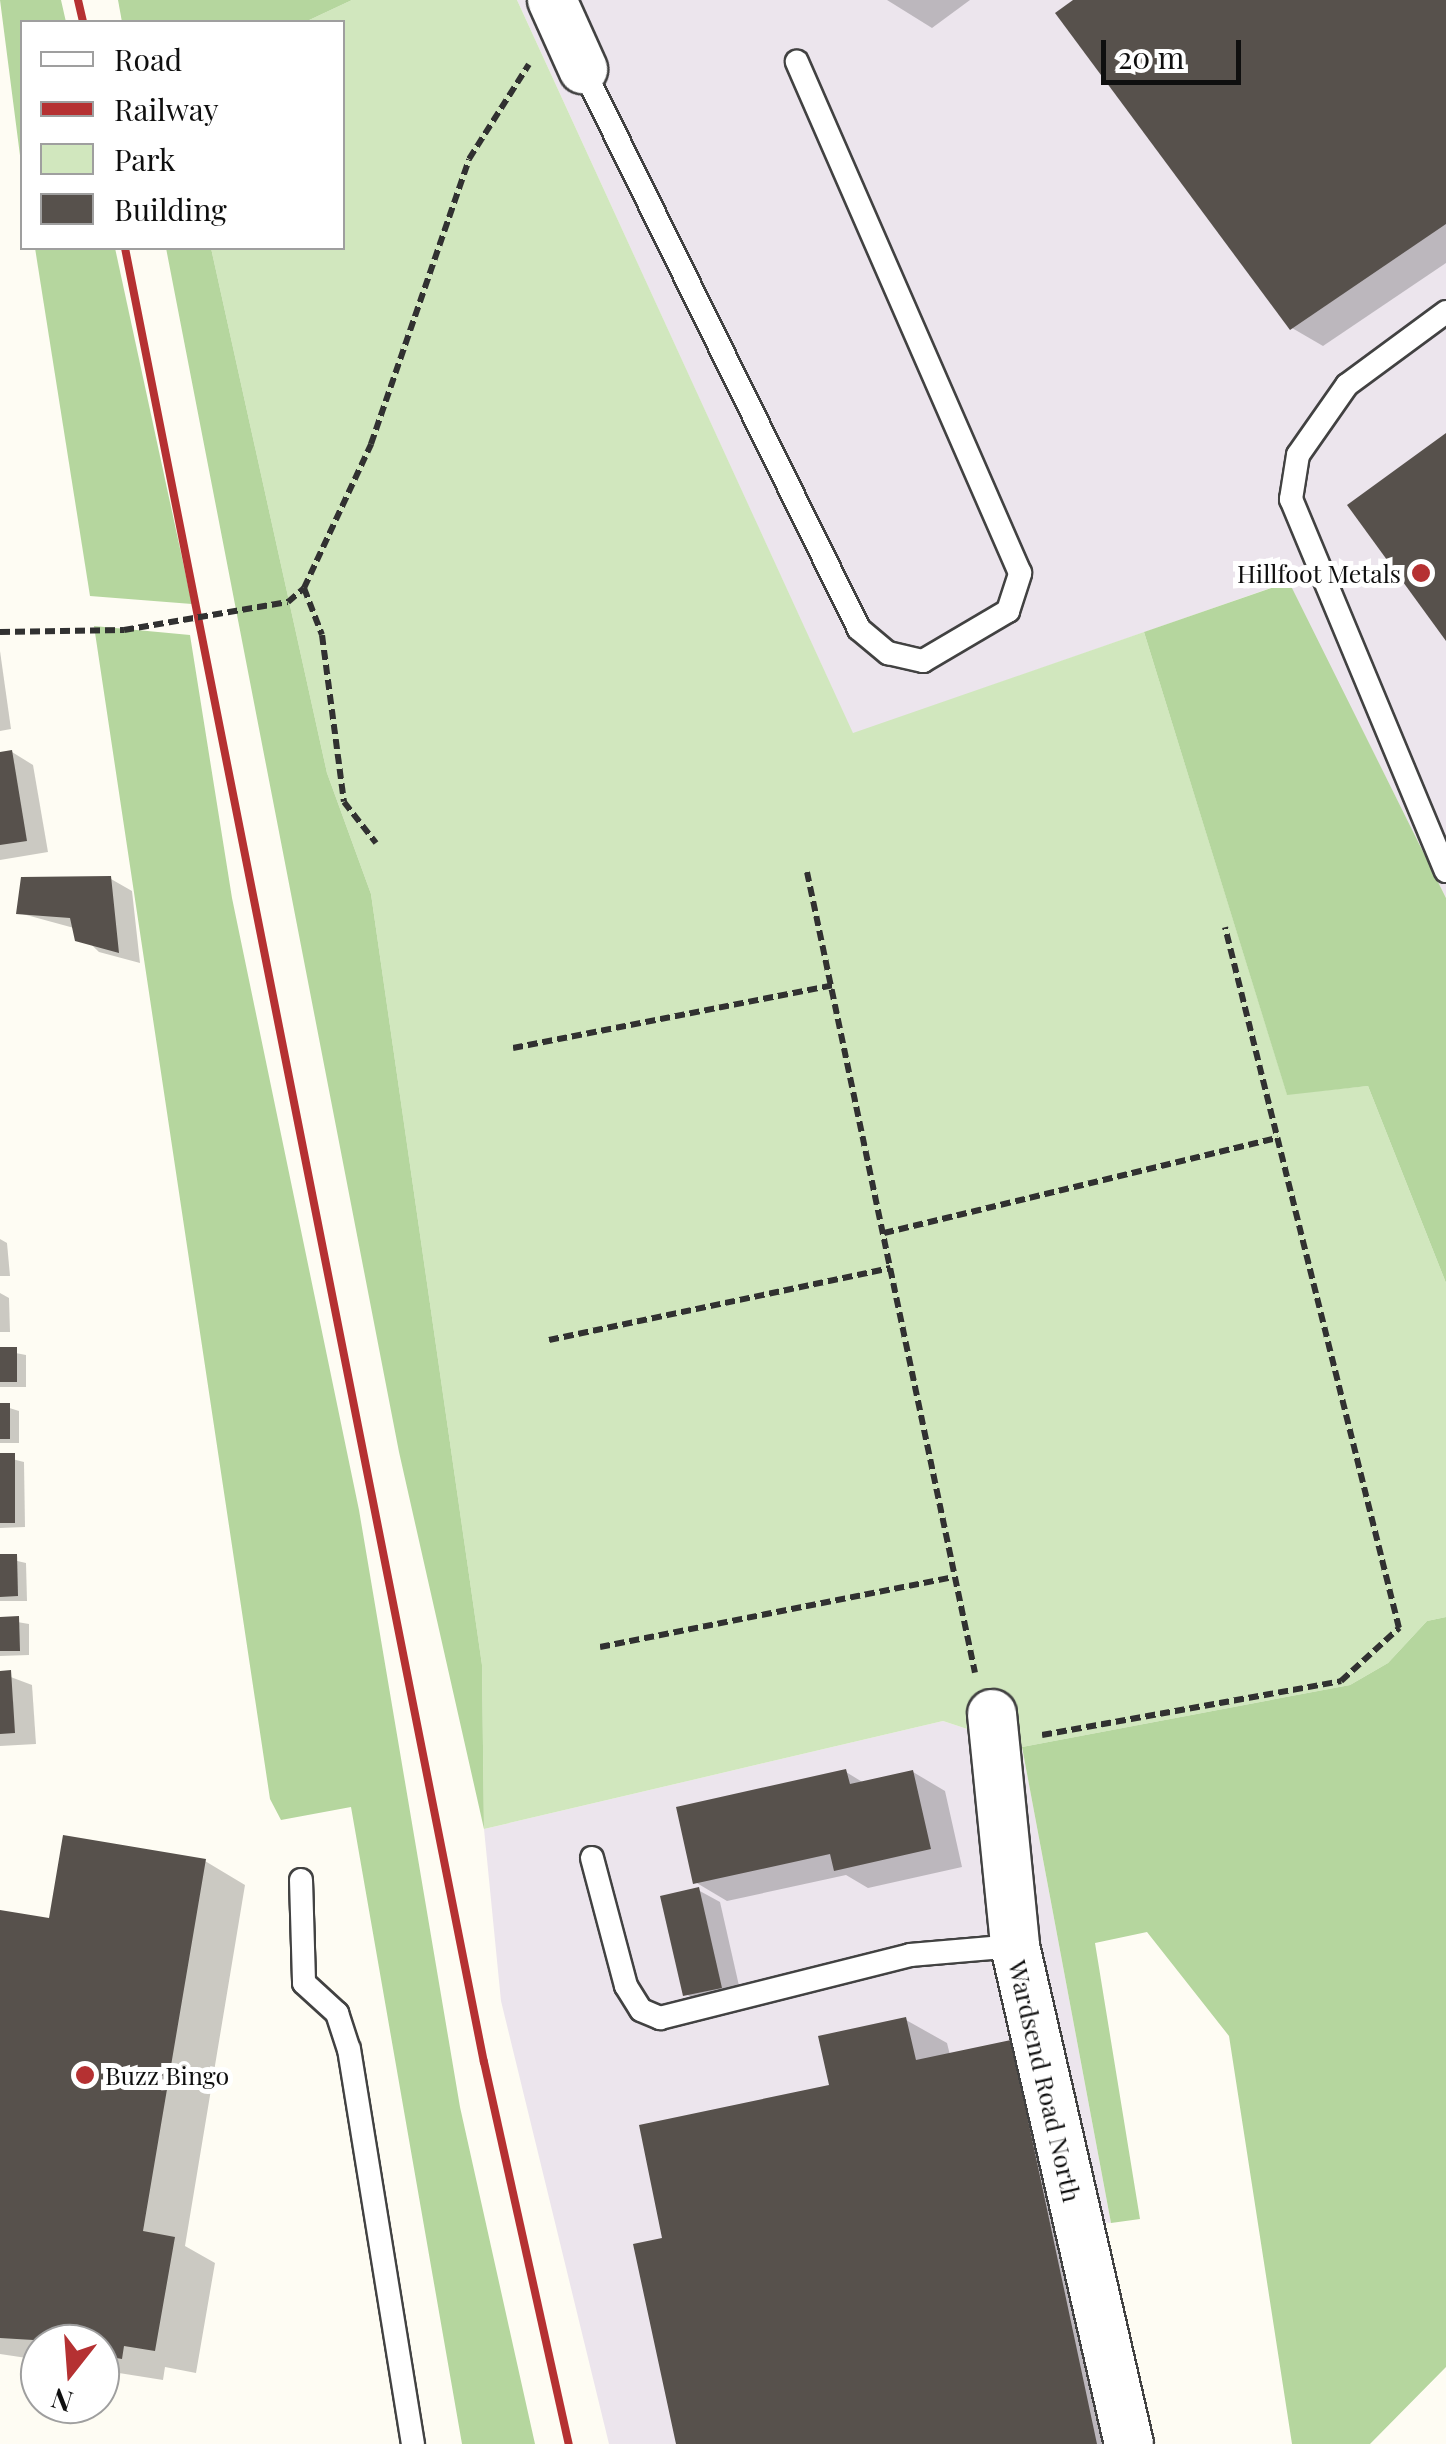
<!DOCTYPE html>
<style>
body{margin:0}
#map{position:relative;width:1446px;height:2444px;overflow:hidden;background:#fefcf3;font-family:"Playfair Display",serif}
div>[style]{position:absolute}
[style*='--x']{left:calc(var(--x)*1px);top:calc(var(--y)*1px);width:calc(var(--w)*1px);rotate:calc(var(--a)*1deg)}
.industrial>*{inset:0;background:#ece5ed}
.green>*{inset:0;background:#d1e7be}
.forest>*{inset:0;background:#b5d69e}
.shadow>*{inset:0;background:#0003}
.building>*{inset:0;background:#57514c}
.path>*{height:6px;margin-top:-3px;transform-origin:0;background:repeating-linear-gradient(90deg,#313131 0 10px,transparent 0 15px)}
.roads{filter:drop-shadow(2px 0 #424242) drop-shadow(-2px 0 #424242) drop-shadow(0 2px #424242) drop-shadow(0 -2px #424242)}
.lane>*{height:22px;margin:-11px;padding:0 11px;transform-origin:11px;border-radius:11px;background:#fff}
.street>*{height:48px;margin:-24px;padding:0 24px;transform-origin:24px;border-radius:24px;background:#fff}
.rail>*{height:8px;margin:-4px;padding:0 4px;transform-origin:4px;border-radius:4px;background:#b53132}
.path-bridge>*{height:6px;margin-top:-3px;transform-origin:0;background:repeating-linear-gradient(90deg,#313131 0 10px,transparent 0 15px)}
.dots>*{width:28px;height:28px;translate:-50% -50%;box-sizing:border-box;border:5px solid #fff;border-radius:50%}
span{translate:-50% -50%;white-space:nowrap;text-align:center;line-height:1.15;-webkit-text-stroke:10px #fff;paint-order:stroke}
.poi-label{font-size:25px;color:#0f0f0f}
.right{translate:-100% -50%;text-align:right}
.left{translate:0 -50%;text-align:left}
.street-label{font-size:25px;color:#0f0f0f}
.legend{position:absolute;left:20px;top:20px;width:325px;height:230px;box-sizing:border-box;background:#fff;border:2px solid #9f9f9f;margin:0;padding:12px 18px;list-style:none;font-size:30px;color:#0f0f0f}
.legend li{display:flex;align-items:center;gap:20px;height:50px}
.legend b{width:50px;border:2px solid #9f9f9f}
.north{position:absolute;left:20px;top:2324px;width:100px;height:100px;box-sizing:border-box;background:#fff;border:2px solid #9f9f9f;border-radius:50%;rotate:197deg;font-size:28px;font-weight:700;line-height:40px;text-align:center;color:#0f0f0f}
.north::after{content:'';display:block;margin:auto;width:35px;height:45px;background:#b53132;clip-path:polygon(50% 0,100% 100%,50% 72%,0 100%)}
.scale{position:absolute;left:1101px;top:40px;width:140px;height:45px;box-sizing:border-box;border:5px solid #0f0f0f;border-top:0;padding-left:12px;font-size:30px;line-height:35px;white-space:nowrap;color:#0f0f0f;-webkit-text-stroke:8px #fff;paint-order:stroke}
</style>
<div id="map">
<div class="industrial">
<div style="clip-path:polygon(517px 0,1446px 0,1446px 898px,1288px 582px,853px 734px)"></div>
<div style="clip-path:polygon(943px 1721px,1022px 1747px,1111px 2223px,1077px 2220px,1129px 2444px,609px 2444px,501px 2001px,484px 1829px)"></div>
</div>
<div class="green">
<div style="clip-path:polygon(352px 0,517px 0,853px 733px,1144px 632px,1287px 1094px,1368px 1086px,1446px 1283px,1446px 1617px,1427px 1621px,1388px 1663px,1350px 1685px,1022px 1747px,943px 1721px,484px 1829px,482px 1665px,371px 894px,327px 773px,211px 248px,342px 248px,342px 22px,305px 22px)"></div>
</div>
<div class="forest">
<div style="clip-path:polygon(0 0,61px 0,66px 22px,22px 22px,22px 171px)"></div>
<div style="clip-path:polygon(118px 0,352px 0,305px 22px,122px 22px)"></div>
<div style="clip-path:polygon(35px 248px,115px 248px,192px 604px,90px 596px)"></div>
<div style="clip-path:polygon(166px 248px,211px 248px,327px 773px,371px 894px,482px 1665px,484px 1829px,399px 1452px)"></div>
<div style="clip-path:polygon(1289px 582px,1446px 898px,1446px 1283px,1368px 1086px,1287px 1095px,1144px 632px)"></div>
<div style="clip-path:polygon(94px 626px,190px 635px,232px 898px,359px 1510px,460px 2107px,535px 2444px,462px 2444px,351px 1807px,281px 1820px,270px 1799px)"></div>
<div style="clip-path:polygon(1446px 1617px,1446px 2367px,1370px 2444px,1292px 2444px,1229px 2036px,1147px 1932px,1095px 1943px,1140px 2219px,1111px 2223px,1022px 1747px,1350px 1685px,1388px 1663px,1427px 1621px)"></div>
</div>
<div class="shadow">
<div style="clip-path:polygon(887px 0,970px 0,932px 28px)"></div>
<div style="clip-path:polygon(1078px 0,1446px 0,1446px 263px,1323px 346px,1292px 328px)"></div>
<div style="clip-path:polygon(0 651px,11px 729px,0 731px)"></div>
<div style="clip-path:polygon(12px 752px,33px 765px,48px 852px,0 860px,0 754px)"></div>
<div style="clip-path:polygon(111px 879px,132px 891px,140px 963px,99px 952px,74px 928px,19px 913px)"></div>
<div style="clip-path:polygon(0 1239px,7px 1243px,10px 1276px,0 1276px)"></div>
<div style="clip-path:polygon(0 1293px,9px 1298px,10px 1332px,0 1332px)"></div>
<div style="clip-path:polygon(0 1350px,26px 1355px,26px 1387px,0 1387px)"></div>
<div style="clip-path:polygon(0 1405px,19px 1411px,19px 1443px,0 1443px)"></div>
<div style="clip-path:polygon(0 1456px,24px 1462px,25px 1527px,0 1528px)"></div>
<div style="clip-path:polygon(0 1557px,26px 1563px,27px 1601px,0 1601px)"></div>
<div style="clip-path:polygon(0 1619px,29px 1624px,29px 1655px,0 1656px)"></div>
<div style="clip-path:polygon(0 1673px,32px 1685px,36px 1744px,0 1746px)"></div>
<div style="clip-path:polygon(846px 1772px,864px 1783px,913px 1772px,945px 1791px,962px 1867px,868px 1888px,846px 1875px,727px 1901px,695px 1882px)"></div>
<div style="clip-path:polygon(205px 1861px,245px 1885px,185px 2246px,215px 2263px,196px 2373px,165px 2367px,163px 2380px,100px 2370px,100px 2344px,40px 2344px,40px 2360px,0 2354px,0 1913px,51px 1921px)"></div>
<div style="clip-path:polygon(698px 1890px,720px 1902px,742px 1999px,707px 2007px,686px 1994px)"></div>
<div style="clip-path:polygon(906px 2020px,947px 2043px,950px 2055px,1011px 2043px,1052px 2066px,1132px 2444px,678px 2444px,665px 2240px)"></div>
</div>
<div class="building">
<div style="clip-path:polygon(1073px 0,1446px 0,1446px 224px,1290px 330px,1055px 13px)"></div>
<div style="clip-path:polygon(1446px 433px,1446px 641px,1347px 505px)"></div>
<div style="clip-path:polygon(12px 750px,27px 841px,0 845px,0 752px)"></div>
<div style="clip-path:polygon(111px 876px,119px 953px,75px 941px,70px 918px,16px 914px,21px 877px)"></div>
<div style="clip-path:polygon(0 1347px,17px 1347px,17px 1382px,0 1382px)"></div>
<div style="clip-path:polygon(0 1403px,10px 1403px,10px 1439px,0 1439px)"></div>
<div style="clip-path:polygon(0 1453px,15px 1453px,15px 1523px,0 1523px)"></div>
<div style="clip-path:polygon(0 1554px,17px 1554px,18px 1596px,0 1597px)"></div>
<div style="clip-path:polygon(19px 1616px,20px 1651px,0 1651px,0 1617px)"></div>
<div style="clip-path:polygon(11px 1670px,15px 1733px,0 1734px,0 1671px)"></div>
<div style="clip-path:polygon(846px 1769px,850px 1784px,913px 1770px,931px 1849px,834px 1871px,830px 1854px,693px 1884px,676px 1807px)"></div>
<div style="clip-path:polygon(63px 1835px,206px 1859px,143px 2231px,175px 2237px,155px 2351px,124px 2346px,122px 2359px,100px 2355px,100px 2344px,0 2338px,0 1910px,49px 1918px)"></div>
<div style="clip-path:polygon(699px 1887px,722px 1988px,683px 1996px,660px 1896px)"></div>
<div style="clip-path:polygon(906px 2017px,916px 2060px,1011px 2040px,1097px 2444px,676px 2444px,633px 2244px,662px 2238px,639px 2125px,829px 2085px,818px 2036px)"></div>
</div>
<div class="path">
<div style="--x:304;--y:588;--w:50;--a:69"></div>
<div style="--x:322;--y:635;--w:168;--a:82.5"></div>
<div style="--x:344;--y:802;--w:52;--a:52"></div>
<div style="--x:288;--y:602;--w:21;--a:-41"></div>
<div style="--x:304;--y:588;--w:159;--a:-65"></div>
<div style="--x:371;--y:444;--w:301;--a:-71"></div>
<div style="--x:469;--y:159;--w:112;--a:-57.7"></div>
<div style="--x:0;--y:632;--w:124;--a:-0.9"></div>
<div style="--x:807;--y:872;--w:818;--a:78.15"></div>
<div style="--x:513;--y:1048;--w:328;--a:-11.1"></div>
<div style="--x:884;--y:1233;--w:405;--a:-13.6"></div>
<div style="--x:549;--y:1340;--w:349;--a:-11.9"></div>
<div style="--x:600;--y:1647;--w:360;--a:-11.2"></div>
<div style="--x:1042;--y:1735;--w:304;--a:-10.2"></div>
<div style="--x:1341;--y:1681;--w:79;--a:-42.4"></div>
<div style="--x:1399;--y:1628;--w:722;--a:-103.94"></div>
</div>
<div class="roads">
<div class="lane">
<div style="--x:583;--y:69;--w:624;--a:63.76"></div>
<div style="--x:859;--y:629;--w:38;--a:40"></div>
<div style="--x:888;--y:653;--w:36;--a:13"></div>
<div style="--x:923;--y:661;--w:99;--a:-30.5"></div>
<div style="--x:1008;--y:611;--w:40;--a:-72"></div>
<div style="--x:1020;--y:573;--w:558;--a:-113.58"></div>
<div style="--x:1446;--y:312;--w:123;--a:143.6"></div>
<div style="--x:1347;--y:385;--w:85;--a:125"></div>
<div style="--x:1298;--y:455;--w:45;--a:99"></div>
<div style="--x:1291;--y:499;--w:403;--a:67.4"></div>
<div style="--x:592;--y:1858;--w:132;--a:75.1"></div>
<div style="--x:626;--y:1986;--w:28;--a:58"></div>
<div style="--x:641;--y:2010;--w:21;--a:23"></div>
<div style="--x:660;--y:2018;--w:258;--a:-14.1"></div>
<div style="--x:910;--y:1955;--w:105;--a:-4.9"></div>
<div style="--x:301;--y:1880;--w:103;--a:88.3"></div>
<div style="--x:304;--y:1983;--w:45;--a:42.3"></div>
<div style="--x:337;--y:2013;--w:38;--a:72"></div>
<div style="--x:349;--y:2049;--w:400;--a:80.8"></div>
</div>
<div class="street">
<div style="--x:552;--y:0;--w:76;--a:65.8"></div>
<div style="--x:992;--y:1714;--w:233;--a:84.3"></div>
<div style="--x:1015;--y:1946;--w:511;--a:77.11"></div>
</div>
</div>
<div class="rail">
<div style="--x:78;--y:0;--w:23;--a:77"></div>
<div style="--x:125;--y:248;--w:1849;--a:78.81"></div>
<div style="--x:484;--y:2062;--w:391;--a:77.5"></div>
</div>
<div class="path-bridge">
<div style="--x:124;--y:630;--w:166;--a:-9.7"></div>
</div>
<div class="dots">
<div style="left:1421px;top:573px;background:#b53132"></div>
<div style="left:85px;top:2075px;background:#b53132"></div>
</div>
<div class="poi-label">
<span class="right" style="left:1401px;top:573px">Hillfoot Metals</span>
<span class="left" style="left:105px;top:2075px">Buzz Bingo</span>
</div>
<div class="street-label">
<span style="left:1045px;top:2081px;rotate:77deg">Wardsend Road North</span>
</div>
<ul class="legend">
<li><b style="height:12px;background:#fff"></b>Road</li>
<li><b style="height:12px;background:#b53132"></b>Railway</li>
<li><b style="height:28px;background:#d1e7be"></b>Park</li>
<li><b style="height:28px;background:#57514c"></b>Building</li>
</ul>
<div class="north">N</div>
<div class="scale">20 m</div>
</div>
